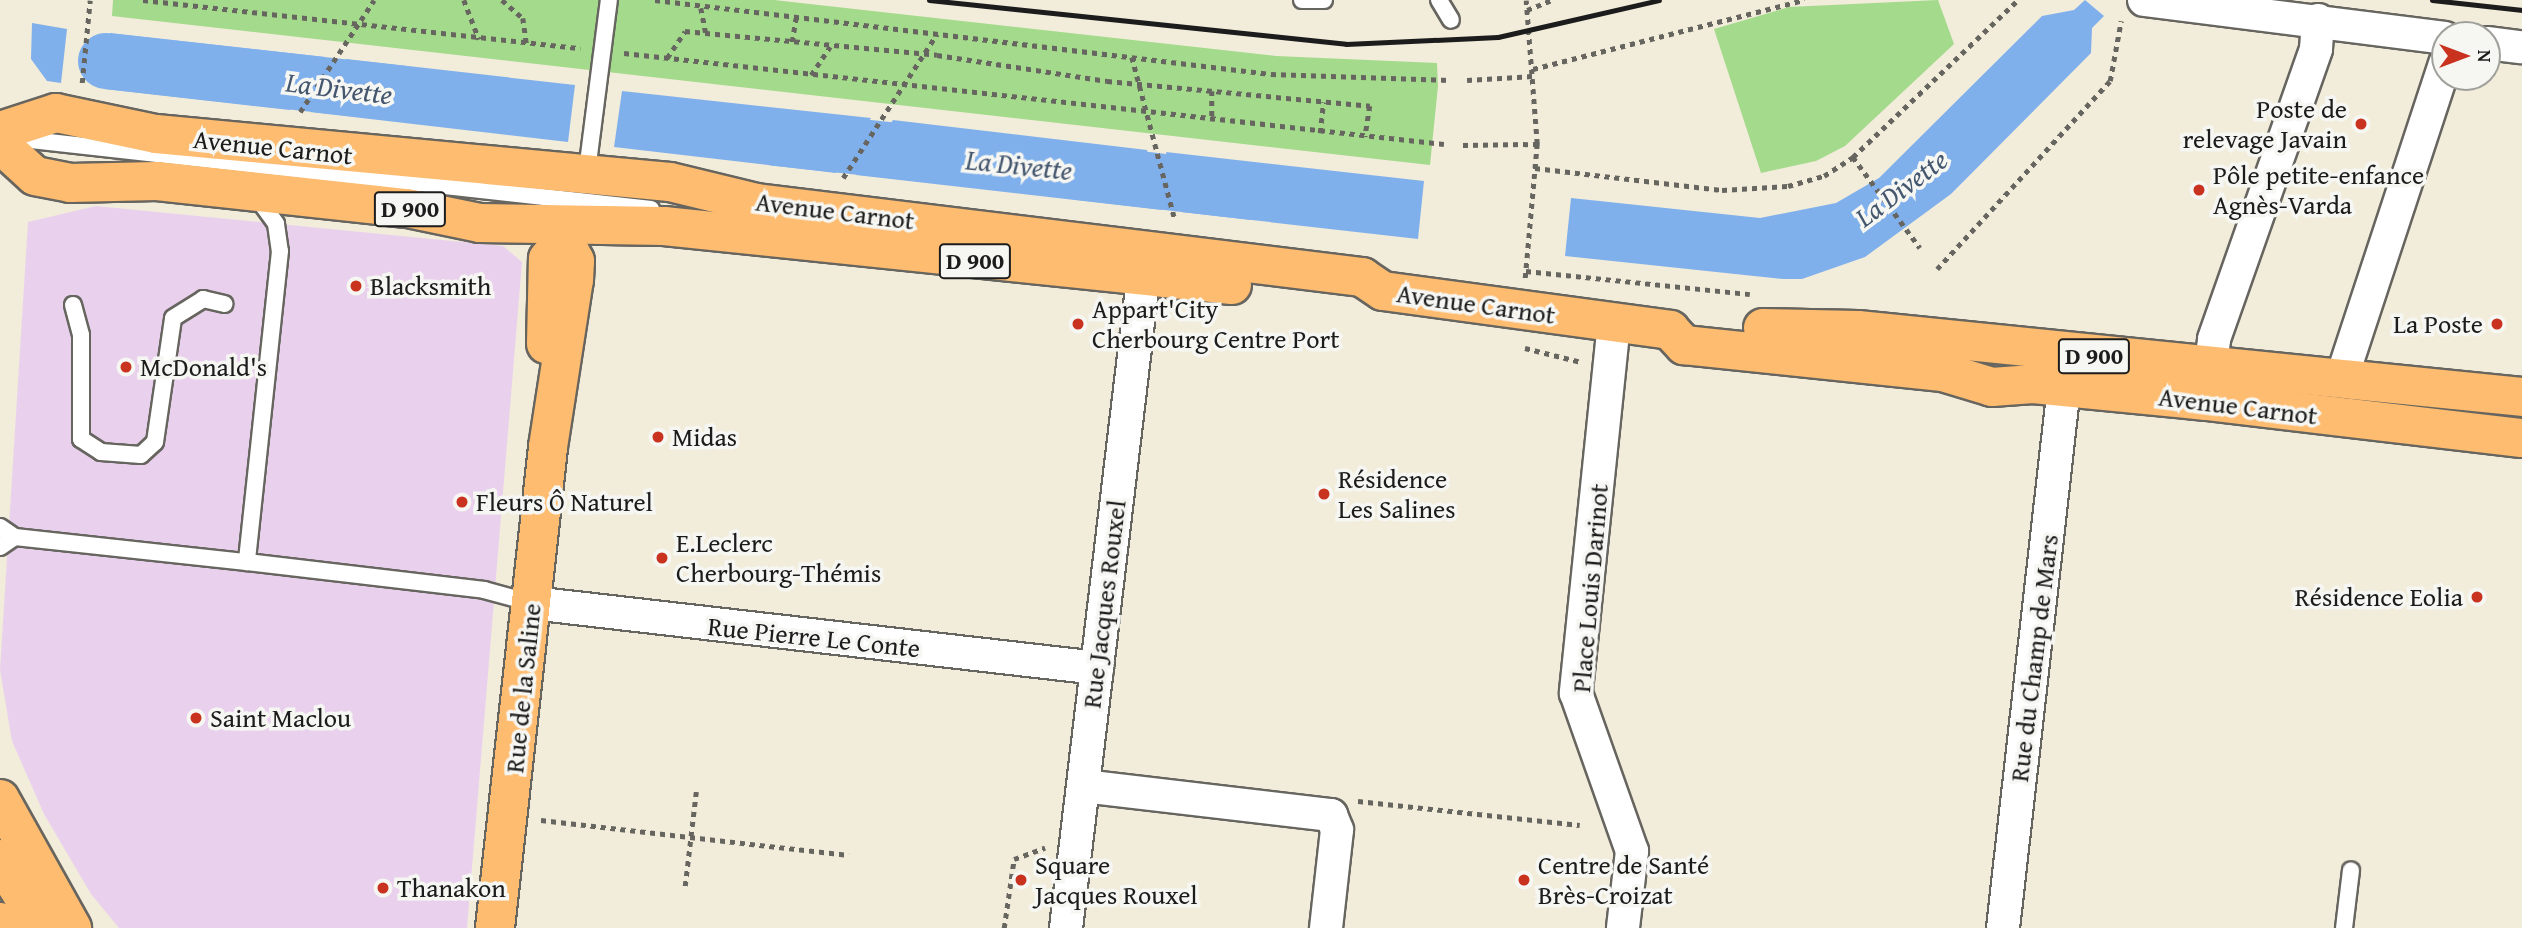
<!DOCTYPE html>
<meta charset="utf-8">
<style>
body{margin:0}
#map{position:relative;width:2522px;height:928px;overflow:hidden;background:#f2ecdb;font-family:"Gentium Book Plus",serif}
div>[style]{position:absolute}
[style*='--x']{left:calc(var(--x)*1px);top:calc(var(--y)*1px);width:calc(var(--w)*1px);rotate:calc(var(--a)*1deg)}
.built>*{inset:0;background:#e9d1ed}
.green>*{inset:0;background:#a4da8b}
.water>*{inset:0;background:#80b0eb}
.river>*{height:56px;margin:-28px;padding:0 28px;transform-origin:28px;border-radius:28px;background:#80b0eb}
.path>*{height:4.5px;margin-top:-2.25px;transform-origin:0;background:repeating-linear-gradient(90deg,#67655f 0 5px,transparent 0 10px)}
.roads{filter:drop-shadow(2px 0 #67655f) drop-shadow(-2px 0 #67655f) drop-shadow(0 2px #67655f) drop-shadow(0 -2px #67655f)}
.service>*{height:16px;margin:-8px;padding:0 8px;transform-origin:8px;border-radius:8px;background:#fff}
.minor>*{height:32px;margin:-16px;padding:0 16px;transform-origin:16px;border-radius:16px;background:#fff}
.primary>*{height:38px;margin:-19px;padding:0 19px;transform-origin:19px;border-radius:19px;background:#febc70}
.rail>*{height:5px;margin:-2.5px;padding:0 2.5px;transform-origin:2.5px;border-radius:2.5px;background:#1c1c1c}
.dots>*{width:19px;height:19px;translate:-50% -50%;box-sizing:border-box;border:4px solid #f6f6f2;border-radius:50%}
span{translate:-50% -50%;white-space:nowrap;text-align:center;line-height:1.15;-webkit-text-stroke:7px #f6f6f2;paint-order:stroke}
.shield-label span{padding:2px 5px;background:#f6f6f2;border:2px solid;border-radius:5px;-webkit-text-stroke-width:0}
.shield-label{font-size:24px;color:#1c1c1c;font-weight:700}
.poi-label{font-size:26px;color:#1c1c1c}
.right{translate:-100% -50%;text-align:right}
.left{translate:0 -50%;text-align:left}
.street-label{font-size:26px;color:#1c1c1c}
.water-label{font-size:28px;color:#44576f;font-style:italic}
.north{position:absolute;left:2431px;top:21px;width:70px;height:70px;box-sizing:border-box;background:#f6f6f2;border:2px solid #9f9f9c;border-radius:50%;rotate:90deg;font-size:19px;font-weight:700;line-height:28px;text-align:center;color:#1c1c1c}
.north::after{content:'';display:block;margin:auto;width:24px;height:32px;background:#c8321e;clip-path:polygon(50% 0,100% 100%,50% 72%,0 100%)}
</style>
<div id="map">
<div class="built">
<div style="clip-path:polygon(96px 206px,503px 246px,522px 262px,467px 928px,119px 928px,91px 894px,44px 814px,12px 741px,0 670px,28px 222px)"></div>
</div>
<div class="green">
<div style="clip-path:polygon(113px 0,774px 0,1276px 56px,1437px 63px,1438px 86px,1430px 165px,112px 16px)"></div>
<div style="clip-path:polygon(1938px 0,1954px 44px,1845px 146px,1816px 161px,1761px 173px,1714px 29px,1789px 7px)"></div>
</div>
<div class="water">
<div style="clip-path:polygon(2085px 0,2104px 16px,2092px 28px,2091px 53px,1951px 194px,1865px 257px,1802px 279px,1783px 279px,1565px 256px,1571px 198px,1760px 218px,1836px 203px,1879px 178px,2042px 16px,2074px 10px)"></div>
<div style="clip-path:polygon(32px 23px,67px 29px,61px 83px,47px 81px,31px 59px)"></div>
<div style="clip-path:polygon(110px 33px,325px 57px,290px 110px,104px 89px)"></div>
<div style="clip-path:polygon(346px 59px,575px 85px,568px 142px,310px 112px)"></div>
<div style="clip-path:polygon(622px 91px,871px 118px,836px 173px,614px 147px)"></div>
<div style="clip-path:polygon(893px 120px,1147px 150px,1162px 210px,856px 175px)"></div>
<div style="clip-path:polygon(1166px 152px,1424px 181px,1418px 239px,1181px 212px)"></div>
</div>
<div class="river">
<div style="--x:106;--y:61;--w:299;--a:6.3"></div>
<div style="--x:776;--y:138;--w:178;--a:6.1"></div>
<div style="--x:1079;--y:172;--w:174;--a:6.6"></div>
</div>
<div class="path">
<div style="--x:143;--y:0;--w:440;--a:6.3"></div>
<div style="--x:464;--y:0;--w:42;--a:69"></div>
<div style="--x:502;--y:0;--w:28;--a:41"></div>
<div style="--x:523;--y:18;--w:27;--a:82"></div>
<div style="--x:655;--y:0;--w:620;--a:6.85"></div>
<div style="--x:1271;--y:74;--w:179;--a:1.9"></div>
<div style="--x:701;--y:8;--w:25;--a:79"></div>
<div style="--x:1527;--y:10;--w:27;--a:-22"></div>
<div style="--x:792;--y:42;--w:24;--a:-81"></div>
<div style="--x:624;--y:53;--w:825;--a:6.33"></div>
<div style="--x:1132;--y:57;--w:169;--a:75.2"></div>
<div style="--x:667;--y:58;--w:32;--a:-56"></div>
<div style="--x:685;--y:31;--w:253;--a:5.4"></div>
<div style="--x:937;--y:55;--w:172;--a:8.7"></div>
<div style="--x:1107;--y:81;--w:264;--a:5.4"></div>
<div style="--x:1370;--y:106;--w:31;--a:99"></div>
<div style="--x:1533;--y:69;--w:280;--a:-14.3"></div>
<div style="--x:811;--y:75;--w:34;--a:-56"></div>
<div style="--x:1467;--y:80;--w:67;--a:-3.4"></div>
<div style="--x:82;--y:83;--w:83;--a:-84.5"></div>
<div style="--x:1212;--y:91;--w:30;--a:90"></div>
<div style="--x:300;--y:112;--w:134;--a:-56.5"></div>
<div style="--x:1320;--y:133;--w:31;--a:-84"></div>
<div style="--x:1463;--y:145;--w:74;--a:-0.8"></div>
<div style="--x:1853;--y:157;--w:113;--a:53.6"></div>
<div style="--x:1535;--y:168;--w:188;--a:6.7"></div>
<div style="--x:1722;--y:190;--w:66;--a:-3.5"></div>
<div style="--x:1788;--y:186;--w:37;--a:-16"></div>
<div style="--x:1824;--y:176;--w:35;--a:-33"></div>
<div style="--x:1853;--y:157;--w:228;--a:-43.6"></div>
<div style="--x:843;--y:178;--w:172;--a:-56.9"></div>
<div style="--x:1937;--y:269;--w:255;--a:-47.4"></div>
<div style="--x:2110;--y:81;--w:61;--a:-79.6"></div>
<div style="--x:1526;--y:271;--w:225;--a:5.9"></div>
<div style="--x:1525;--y:278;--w:135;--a:-84.9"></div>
<div style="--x:1537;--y:144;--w:144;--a:-94.4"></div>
<div style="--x:1525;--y:348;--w:58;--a:14"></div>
<div style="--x:1358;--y:801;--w:223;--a:6.2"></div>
<div style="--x:541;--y:820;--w:310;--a:6.5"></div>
<div style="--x:685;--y:886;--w:95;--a:-83.3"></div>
<div style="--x:1004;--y:928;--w:70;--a:-81.8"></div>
<div style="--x:1014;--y:859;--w:33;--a:-20"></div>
</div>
<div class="roads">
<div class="service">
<div style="--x:1302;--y:0;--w:22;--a:0"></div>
<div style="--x:1439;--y:0;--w:23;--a:59"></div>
<div style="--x:13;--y:138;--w:642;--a:6.35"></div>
<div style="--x:579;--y:170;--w:11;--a:-38"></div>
<div style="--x:588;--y:163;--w:164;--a:-82.7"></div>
<div style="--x:256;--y:196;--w:34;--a:54"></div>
<div style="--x:276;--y:224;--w:27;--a:82"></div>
<div style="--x:280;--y:251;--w:313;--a:96.1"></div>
<div style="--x:247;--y:562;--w:239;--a:6.7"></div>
<div style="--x:484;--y:590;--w:50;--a:15.2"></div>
<div style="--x:73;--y:305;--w:31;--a:75"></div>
<div style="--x:81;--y:335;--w:104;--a:90"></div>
<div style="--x:81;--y:439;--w:24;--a:33"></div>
<div style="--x:101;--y:452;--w:40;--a:4.3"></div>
<div style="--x:141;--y:455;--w:19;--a:-43"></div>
<div style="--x:155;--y:442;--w:125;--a:-81.7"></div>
<div style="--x:173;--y:318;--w:36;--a:-32"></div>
<div style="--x:203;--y:299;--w:22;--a:13"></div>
<div style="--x:0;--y:527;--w:18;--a:34"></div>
<div style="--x:15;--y:537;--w:233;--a:6.2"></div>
<div style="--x:0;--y:547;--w:18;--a:-34"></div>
<div style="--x:2344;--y:928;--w:58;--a:-83.1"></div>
</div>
<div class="minor">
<div style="--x:2144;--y:0;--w:303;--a:7.2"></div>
<div style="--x:2487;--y:43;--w:35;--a:7"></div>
<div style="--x:1614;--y:323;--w:372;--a:95.9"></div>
<div style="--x:1576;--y:693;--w:168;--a:70.5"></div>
<div style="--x:1632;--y:851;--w:78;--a:96.7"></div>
<div style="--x:2210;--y:369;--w:30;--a:-82"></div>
<div style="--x:2214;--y:339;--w:307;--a:-70.6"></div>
<div style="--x:2316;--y:49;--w:29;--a:-86"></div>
<div style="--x:2341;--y:380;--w:334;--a:-71.8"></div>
<div style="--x:532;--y:603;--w:569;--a:6.56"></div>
<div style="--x:1083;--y:786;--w:250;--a:6.7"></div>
<div style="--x:1331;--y:815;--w:16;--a:68"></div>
<div style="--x:1337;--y:830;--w:99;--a:96.4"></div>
<div style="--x:1066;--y:928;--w:653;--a:-83.22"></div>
<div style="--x:2003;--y:928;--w:544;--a:-83.57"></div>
</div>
<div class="primary">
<div style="--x:0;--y:131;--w:59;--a:-17.8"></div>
<div style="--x:56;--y:113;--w:102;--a:11.9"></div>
<div style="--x:156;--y:134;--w:516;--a:5.34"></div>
<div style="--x:670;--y:182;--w:89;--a:13.6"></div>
<div style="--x:757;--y:203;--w:610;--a:6.97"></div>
<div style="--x:1362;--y:277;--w:25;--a:34"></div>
<div style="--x:1383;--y:291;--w:290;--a:7.7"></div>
<div style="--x:1670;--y:330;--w:21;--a:47"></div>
<div style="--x:1684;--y:345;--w:260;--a:6"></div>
<div style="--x:1943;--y:372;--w:51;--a:17"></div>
<div style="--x:1992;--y:387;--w:41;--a:-4.2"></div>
<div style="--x:2033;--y:384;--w:174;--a:5.6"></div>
<div style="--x:2206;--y:401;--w:318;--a:6.7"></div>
<div style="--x:0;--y:144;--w:47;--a:42.4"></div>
<div style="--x:35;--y:176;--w:36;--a:11"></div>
<div style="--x:70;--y:183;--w:87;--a:-1.3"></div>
<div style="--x:157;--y:181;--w:251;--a:6.2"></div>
<div style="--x:407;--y:208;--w:75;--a:11.6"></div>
<div style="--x:480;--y:223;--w:184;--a:0.9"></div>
<div style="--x:664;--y:226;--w:571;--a:5.93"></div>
<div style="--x:1763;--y:328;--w:95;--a:1.2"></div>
<div style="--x:1858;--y:330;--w:667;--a:5.76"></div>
<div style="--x:546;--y:344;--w:85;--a:-88.7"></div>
<div style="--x:548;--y:259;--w:25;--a:-50"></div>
<div style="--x:0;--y:799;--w:148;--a:60.8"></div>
<div style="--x:0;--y:859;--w:81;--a:58.1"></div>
<div style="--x:0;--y:922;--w:8;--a:50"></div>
<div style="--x:495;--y:928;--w:484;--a:-83.7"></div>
<div style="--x:548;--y:447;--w:169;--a:-81.2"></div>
<div style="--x:574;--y:280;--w:19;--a:-87"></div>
<div style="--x:575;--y:261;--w:24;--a:-118"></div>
</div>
</div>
<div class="rail">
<div style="--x:929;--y:0;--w:419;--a:6"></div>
<div style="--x:1346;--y:44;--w:152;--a:-2.6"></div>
<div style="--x:1498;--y:37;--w:165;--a:-12.9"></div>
<div style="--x:2432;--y:0;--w:91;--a:6.3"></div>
</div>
<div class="dots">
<div style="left:2361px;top:124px;background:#c8321e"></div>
<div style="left:2199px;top:190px;background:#c8321e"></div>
<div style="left:356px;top:286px;background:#c8321e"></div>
<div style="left:1078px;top:324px;background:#c8321e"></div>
<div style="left:2497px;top:324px;background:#c8321e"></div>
<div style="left:126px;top:367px;background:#c8321e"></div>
<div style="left:658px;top:437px;background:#c8321e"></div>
<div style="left:1324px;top:494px;background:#c8321e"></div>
<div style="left:462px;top:502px;background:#c8321e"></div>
<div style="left:662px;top:558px;background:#c8321e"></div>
<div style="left:2477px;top:597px;background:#c8321e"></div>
<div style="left:196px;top:718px;background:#c8321e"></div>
<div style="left:1021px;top:880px;background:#c8321e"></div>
<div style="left:1524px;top:880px;background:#c8321e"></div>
<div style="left:383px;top:888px;background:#c8321e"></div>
</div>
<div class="shield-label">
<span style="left:410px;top:209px">D 900</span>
<span style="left:975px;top:261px">D 900</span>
<span style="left:2094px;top:356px">D 900</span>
</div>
<div class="poi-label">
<span class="right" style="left:2347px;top:124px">Poste de<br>relevage Javain</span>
<span class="left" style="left:2213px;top:190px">Pôle petite-enfance<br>Agnès-Varda</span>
<span class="left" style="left:370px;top:286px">Blacksmith</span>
<span class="left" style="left:1092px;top:324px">Appart'City<br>Cherbourg Centre Port</span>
<span class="right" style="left:2483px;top:324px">La Poste</span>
<span class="left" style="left:140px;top:367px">McDonald's</span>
<span class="left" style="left:672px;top:437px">Midas</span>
<span class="left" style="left:1338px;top:494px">Résidence<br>Les Salines</span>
<span class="left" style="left:476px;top:502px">Fleurs Ô Naturel</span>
<span class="left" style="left:676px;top:558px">E.Leclerc<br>Cherbourg-Thémis</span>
<span class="right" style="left:2463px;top:597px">Résidence Eolia</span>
<span class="left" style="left:210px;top:718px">Saint Maclou</span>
<span class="left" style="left:1035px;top:880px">Square<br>Jacques Rouxel</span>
<span class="left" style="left:1538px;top:880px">Centre de Santé<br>Brès-Croizat</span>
<span class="left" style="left:397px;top:888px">Thanakon</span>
</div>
<div class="street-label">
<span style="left:273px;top:147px;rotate:6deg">Avenue Carnot</span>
<span style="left:835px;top:211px;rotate:7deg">Avenue Carnot</span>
<span style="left:1476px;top:304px;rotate:8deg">Avenue Carnot</span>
<span style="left:2238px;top:406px;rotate:7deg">Avenue Carnot</span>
<span style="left:1590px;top:588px;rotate:-85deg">Place Louis Darinot</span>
<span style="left:1104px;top:604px;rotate:-83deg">Rue Jacques Rouxel</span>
<span style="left:814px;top:637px;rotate:6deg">Rue Pierre Le Conte</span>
<span style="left:2034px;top:658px;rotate:-83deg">Rue du Champ de Mars</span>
<span style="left:523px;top:688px;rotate:-84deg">Rue de la Saline</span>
</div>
<div class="water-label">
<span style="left:339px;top:88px;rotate:7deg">La Divette</span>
<span style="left:1019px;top:165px;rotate:6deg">La Divette</span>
<span style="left:1901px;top:188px;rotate:-37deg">La Divette</span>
</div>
<div class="north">N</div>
</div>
